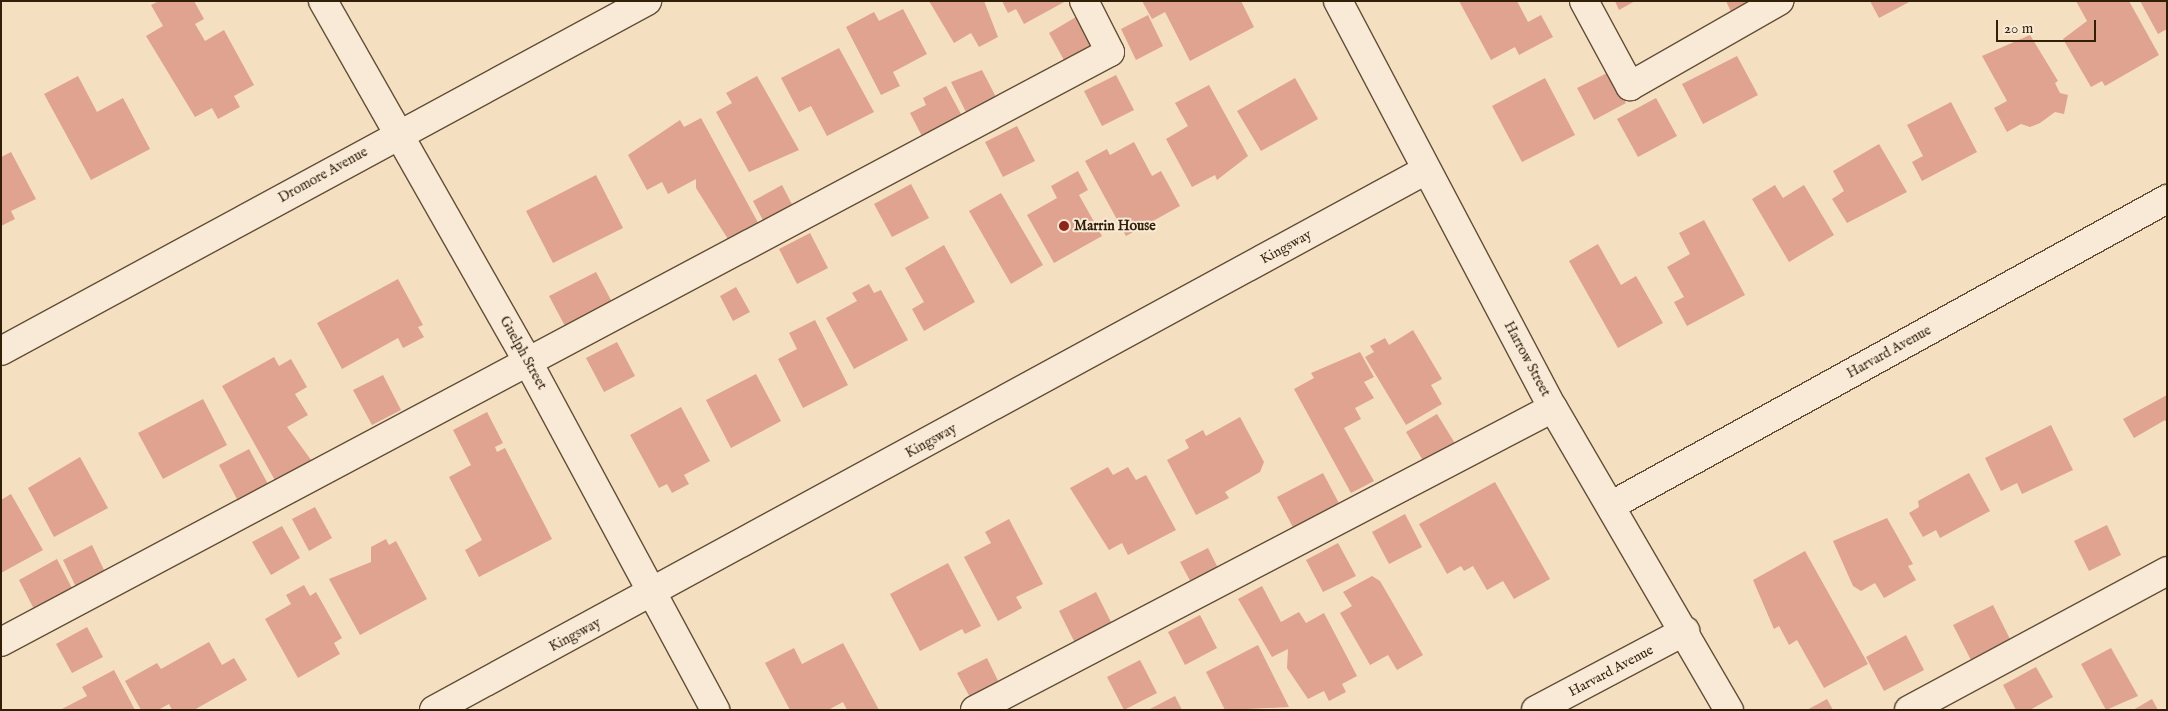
<!DOCTYPE html>
<style>
body{margin:0}
#map{position:relative;width:2168px;height:711px;overflow:hidden;background:#f5dfc1;font-family:"IM FELL English",serif}
div>[style]{position:absolute}
[style*='--x']{left:calc(var(--x)*1px);top:calc(var(--y)*1px);width:calc(var(--w)*1px);rotate:calc(var(--a)*1deg)}
.building>*{inset:0;background:#dfa38f}
.roads{filter:drop-shadow(1px 0 #624f36) drop-shadow(-1px 0 #624f36) drop-shadow(0 1px #624f36) drop-shadow(0 -1px #624f36)}
.minor>*{height:28px;margin:-14px;padding:0 14px;transform-origin:14px;border-radius:14px;background:#f8ead7}
.dots>*{width:14px;height:14px;translate:-50% -50%;box-sizing:border-box;border:2px solid #f8ead7;border-radius:50%}
span{translate:-50% -50%;white-space:nowrap;text-align:center;line-height:1.15;-webkit-text-stroke:4px #f8ead7;paint-order:stroke}
.street-label{font-size:14px;color:#311f08}
.poi-label{font-size:14px;color:#311f08;font-weight:700}
.left{translate:0 -50%;text-align:left}
.frame{position:absolute;inset:0;border:2px solid #311f08;pointer-events:none}
.scale{position:absolute;left:1996px;top:20px;width:100px;height:22px;box-sizing:border-box;border:2px solid #311f08;border-top:0;padding-left:6px;font-size:15px;line-height:18px;white-space:nowrap;color:#311f08;-webkit-text-stroke:4px #f8ead7;paint-order:stroke}
</style>
<div id="map">
<div class="building">
<div style="clip-path:polygon(159px 1px,194px 1px,204px 19px,195px 24px,205px 41px,224px 30px,254px 85px,234px 96px,240px 107px,218px 119px,212px 108px,195px 117px,146px 36px,163px 26px,151px 5px)"></div>
<div style="clip-path:polygon(929px 1px,984px 1px,998px 37px,979px 47px,971px 33px,954px 43px)"></div>
<div style="clip-path:polygon(1002px 1px,1066px 1px,1024px 24px,1016px 9px,1008px 13px)"></div>
<div style="clip-path:polygon(1142px 1px,1241px 1px,1254px 27px,1190px 61px,1165px 12px,1152px 19px)"></div>
<div style="clip-path:polygon(1459px 1px,1517px 1px,1528px 22px,1541px 15px,1553px 37px,1519px 55px,1515px 47px,1491px 60px)"></div>
<div style="clip-path:polygon(1615px 1px,1635px 1px,1619px 10px)"></div>
<div style="clip-path:polygon(1726px 1px,1744px 1px,1747px 6px,1732px 14px)"></div>
<div style="clip-path:polygon(1870px 1px,1911px 1px,1879px 18px)"></div>
<div style="clip-path:polygon(2076px 1px,2129px 1px,2159px 55px,2105px 86px,2102px 81px,2091px 87px,2063px 39px,2087px 21px)"></div>
<div style="clip-path:polygon(2140px 1px,2167px 1px,2167px 29px,2158px 34px)"></div>
<div style="clip-path:polygon(903px 9px,927px 54px,893px 72px,900px 86px,881px 95px,846px 27px,874px 12px,879px 21px)"></div>
<div style="clip-path:polygon(1081px 14px,1098px 44px,1065px 62px,1049px 33px)"></div>
<div style="clip-path:polygon(1148px 15px,1163px 46px,1136px 60px,1121px 29px)"></div>
<div style="clip-path:polygon(2030px 35px,2058px 81px,2055px 83px,2060px 93px,2068px 95px,2064px 114px,2055px 112px,2040px 123px,2030px 127px,2021px 124px,2007px 132px,1994px 108px,2007px 101px,1982px 56px)"></div>
<div style="clip-path:polygon(839px 48px,874px 112px,827px 136px,811px 106px,799px 112px,781px 78px)"></div>
<div style="clip-path:polygon(1737px 56px,1758px 95px,1703px 124px,1682px 84px)"></div>
<div style="clip-path:polygon(982px 70px,998px 101px,968px 116px,951px 82px)"></div>
<div style="clip-path:polygon(1609px 72px,1626px 103px,1594px 120px,1577px 88px)"></div>
<div style="clip-path:polygon(1116px 75px,1134px 110px,1102px 126px,1084px 91px)"></div>
<div style="clip-path:polygon(78px 76px,97px 112px,123px 98px,150px 149px,91px 180px,44px 94px)"></div>
<div style="clip-path:polygon(757px 76px,799px 150px,749px 172px,716px 112px,732px 103px,726px 93px)"></div>
<div style="clip-path:polygon(1295px 78px,1318px 119px,1261px 151px,1237px 111px)"></div>
<div style="clip-path:polygon(1545px 78px,1575px 135px,1522px 162px,1492px 106px)"></div>
<div style="clip-path:polygon(1209px 85px,1248px 156px,1217px 180px,1215px 175px,1192px 187px,1166px 139px,1188px 126px,1175px 103px)"></div>
<div style="clip-path:polygon(946px 86px,962px 116px,924px 140px,910px 113px,926px 105px,923px 98px)"></div>
<div style="clip-path:polygon(1656px 98px,1677px 136px,1638px 157px,1617px 119px)"></div>
<div style="clip-path:polygon(1951px 102px,1977px 152px,1922px 181px,1912px 162px,1923px 156px,1907px 125px)"></div>
<div style="clip-path:polygon(701px 118px,761px 228px,731px 244px,696px 188px,696px 179px,668px 194px,662px 182px,647px 190px,628px 155px,680px 120px,684px 127px)"></div>
<div style="clip-path:polygon(1017px 126px,1035px 161px,1003px 177px,985px 142px)"></div>
<div style="clip-path:polygon(1134px 142px,1152px 176px,1161px 171px,1180px 206px,1126px 236px,1085px 161px,1107px 149px,1110px 155px)"></div>
<div style="clip-path:polygon(1879px 144px,1907px 192px,1847px 223px,1832px 199px,1844px 191px,1833px 171px)"></div>
<div style="clip-path:polygon(11px 152px,36px 199px,11px 211px,15px 219px,1px 226px,1px 157px)"></div>
<div style="clip-path:polygon(1078px 171px,1088px 190px,1079px 195px,1102px 236px,1054px 263px,1027px 215px,1057px 198px,1051px 186px)"></div>
<div style="clip-path:polygon(596px 175px,623px 228px,553px 263px,526px 211px)"></div>
<div style="clip-path:polygon(911px 184px,929px 218px,892px 237px,874px 204px)"></div>
<div style="clip-path:polygon(782px 185px,796px 212px,767px 228px,753px 201px)"></div>
<div style="clip-path:polygon(1775px 185px,1783px 198px,1804px 185px,1834px 235px,1789px 262px,1752px 199px)"></div>
<div style="clip-path:polygon(1001px 193px,1043px 265px,1011px 284px,969px 211px)"></div>
<div style="clip-path:polygon(1704px 220px,1745px 295px,1687px 326px,1674px 302px,1684px 297px,1667px 267px,1690px 254px,1679px 233px)"></div>
<div style="clip-path:polygon(810px 233px,828px 268px,797px 284px,779px 249px)"></div>
<div style="clip-path:polygon(1598px 244px,1621px 285px,1636px 276px,1663px 323px,1618px 348px,1569px 261px)"></div>
<div style="clip-path:polygon(944px 245px,975px 302px,924px 331px,912px 309px,924px 302px,905px 268px)"></div>
<div style="clip-path:polygon(596px 272px,612px 302px,565px 326px,549px 296px)"></div>
<div style="clip-path:polygon(398px 279px,423px 325px,418px 327px,424px 337px,403px 348px,398px 338px,342px 369px,317px 323px)"></div>
<div style="clip-path:polygon(869px 284px,874px 293px,881px 290px,908px 340px,854px 369px,826px 318px,857px 301px,852px 293px)"></div>
<div style="clip-path:polygon(736px 287px,750px 312px,733px 321px,720px 296px)"></div>
<div style="clip-path:polygon(815px 320px,848px 385px,803px 408px,778px 359px,797px 349px,789px 333px)"></div>
<div style="clip-path:polygon(1413px 330px,1442px 379px,1431px 385px,1442px 404px,1406px 425px,1365px 357px,1374px 352px,1370px 346px,1385px 338px,1389px 345px)"></div>
<div style="clip-path:polygon(617px 342px,635px 376px,604px 392px,586px 358px)"></div>
<div style="clip-path:polygon(1360px 352px,1374px 377px,1364px 382px,1374px 398px,1355px 408px,1361px 419px,1344px 428px,1374px 481px,1351px 493px,1294px 389px,1314px 378px,1311px 373px)"></div>
<div style="clip-path:polygon(274px 357px,279px 366px,291px 359px,307px 387px,295px 394px,308px 415px,287px 427px,314px 464px,277px 484px,222px 386px)"></div>
<div style="clip-path:polygon(756px 374px,781px 421px,731px 448px,706px 400px)"></div>
<div style="clip-path:polygon(383px 375px,401px 410px,372px 425px,353px 390px)"></div>
<div style="clip-path:polygon(2167px 395px,2167px 424px,2165px 420px,2134px 438px,2123px 419px)"></div>
<div style="clip-path:polygon(203px 399px,227px 445px,163px 479px,138px 433px)"></div>
<div style="clip-path:polygon(681px 407px,710px 461px,684px 475px,689px 484px,672px 493px,667px 484px,659px 488px,630px 435px)"></div>
<div style="clip-path:polygon(487px 412px,503px 443px,495px 447px,497px 452px,505px 448px,552px 539px,479px 577px,465px 550px,482px 540px,449px 477px,471px 465px,453px 430px)"></div>
<div style="clip-path:polygon(1437px 414px,1456px 445px,1425px 464px,1406px 432px)"></div>
<div style="clip-path:polygon(1240px 417px,1264px 462px,1260px 472px,1225px 492px,1229px 498px,1196px 515px,1167px 460px,1189px 448px,1185px 440px,1203px 430px,1206px 436px)"></div>
<div style="clip-path:polygon(2051px 425px,2073px 470px,2022px 494px,2017px 483px,2001px 491px,1985px 458px)"></div>
<div style="clip-path:polygon(249px 449px,268px 484px,238px 501px,219px 465px)"></div>
<div style="clip-path:polygon(80px 457px,108px 508px,54px 537px,28px 488px)"></div>
<div style="clip-path:polygon(1108px 467px,1113px 475px,1128px 467px,1136px 480px,1146px 475px,1176px 530px,1128px 555px,1122px 543px,1109px 550px,1070px 488px)"></div>
<div style="clip-path:polygon(1323px 473px,1342px 509px,1296px 533px,1277px 497px)"></div>
<div style="clip-path:polygon(1969px 473px,1990px 511px,1940px 538px,1936px 530px,1923px 537px,1909px 513px,1919px 507px,1918px 501px)"></div>
<div style="clip-path:polygon(1495px 482px,1550px 579px,1514px 599px,1503px 581px,1487px 590px,1473px 566px,1464px 571px,1461px 566px,1447px 574px,1419px 524px)"></div>
<div style="clip-path:polygon(11px 494px,43px 550px,1px 573px,1px 500px)"></div>
<div style="clip-path:polygon(315px 507px,332px 538px,309px 551px,292px 519px)"></div>
<div style="clip-path:polygon(1405px 514px,1422px 547px,1389px 564px,1372px 532px)"></div>
<div style="clip-path:polygon(1887px 518px,1913px 564px,1908px 566px,1916px 580px,1884px 598px,1875px 583px,1861px 591px,1853px 586px,1833px 541px)"></div>
<div style="clip-path:polygon(1009px 519px,1043px 584px,1016px 597px,1022px 608px,998px 621px,964px 557px,991px 543px,985px 532px)"></div>
<div style="clip-path:polygon(2107px 525px,2121px 555px,2089px 571px,2074px 541px)"></div>
<div style="clip-path:polygon(282px 526px,300px 558px,271px 575px,252px 542px)"></div>
<div style="clip-path:polygon(386px 539px,389px 545px,396px 541px,427px 599px,360px 635px,329px 579px,371px 562px,371px 547px)"></div>
<div style="clip-path:polygon(1338px 543px,1356px 576px,1323px 592px,1306px 560px)"></div>
<div style="clip-path:polygon(92px 545px,105px 572px,76px 587px,63px 560px)"></div>
<div style="clip-path:polygon(1208px 548px,1221px 574px,1194px 588px,1180px 562px)"></div>
<div style="clip-path:polygon(1805px 551px,1868px 664px,1824px 688px,1797px 640px,1789px 645px,1779px 626px,1774px 629px,1753px 580px)"></div>
<div style="clip-path:polygon(57px 559px,74px 592px,36px 613px,19px 580px)"></div>
<div style="clip-path:polygon(948px 563px,981px 626px,965px 634px,962px 629px,920px 651px,890px 594px)"></div>
<div style="clip-path:polygon(1372px 576px,1380px 581px,1423px 655px,1397px 670px,1388px 655px,1370px 665px,1340px 613px,1352px 606px,1343px 592px)"></div>
<div style="clip-path:polygon(304px 585px,310px 596px,316px 592px,342px 638px,334px 643px,340px 654px,298px 678px,265px 619px,291px 604px,286px 595px)"></div>
<div style="clip-path:polygon(1262px 586px,1281px 622px,1299px 612px,1306px 623px,1324px 613px,1357px 676px,1342px 684px,1346px 692px,1329px 701px,1324px 691px,1308px 699px,1287px 668px,1288px 649px,1272px 657px,1238px 599px)"></div>
<div style="clip-path:polygon(1096px 592px,1114px 628px,1077px 647px,1059px 611px)"></div>
<div style="clip-path:polygon(1993px 605px,2011px 641px,1971px 660px,1953px 625px)"></div>
<div style="clip-path:polygon(1200px 615px,1217px 648px,1185px 665px,1168px 632px)"></div>
<div style="clip-path:polygon(87px 627px,103px 657px,72px 673px,56px 644px)"></div>
<div style="clip-path:polygon(1906px 635px,1924px 670px,1884px 691px,1866px 657px)"></div>
<div style="clip-path:polygon(209px 642px,222px 665px,234px 658px,247px 680px,194px 710px,172px 710px,169px 704px,158px 710px,141px 710px,125px 681px,157px 663px,161px 669px)"></div>
<div style="clip-path:polygon(843px 643px,879px 710px,847px 710px,843px 702px,828px 710px,790px 710px,765px 663px,794px 648px,802px 664px)"></div>
<div style="clip-path:polygon(1258px 645px,1289px 707px,1225px 710px,1206px 672px)"></div>
<div style="clip-path:polygon(2111px 648px,2138px 696px,2106px 710px,2081px 664px)"></div>
<div style="clip-path:polygon(987px 658px,1002px 689px,973px 703px,957px 673px)"></div>
<div style="clip-path:polygon(1140px 660px,1157px 693px,1124px 710px,1107px 677px)"></div>
<div style="clip-path:polygon(2036px 667px,2053px 697px,2030px 710px,2016px 710px,2003px 685px)"></div>
<div style="clip-path:polygon(114px 670px,135px 710px,60px 710px,87px 696px,82px 687px)"></div>
<div style="clip-path:polygon(1175px 696px,1182px 710px,1148px 710px)"></div>
<div style="clip-path:polygon(1827px 699px,1833px 710px,1807px 710px)"></div>
<div style="clip-path:polygon(2152px 699px,2158px 710px,2133px 710px)"></div>
</div>
<div class="roads">
<div class="minor">
<div style="--x:323;--y:1;--w:417;--a:60.4"></div>
<div style="--x:529;--y:364;--w:393;--a:61.7"></div>
<div style="--x:1338;--y:1;--w:460;--a:62.2"></div>
<div style="--x:1553;--y:408;--w:350;--a:59.8"></div>
<div style="--x:1584;--y:1;--w:97;--a:61.6"></div>
<div style="--x:1630;--y:86;--w:172;--a:-29.7"></div>
<div style="--x:1;--y:351;--w:735;--a:-28.45"></div>
<div style="--x:1612;--y:505;--w:634;--a:-28.87"></div>
<div style="--x:1;--y:642;--w:1256;--a:-28.01"></div>
<div style="--x:1110;--y:52;--w:57;--a:-117"></div>
<div style="--x:434;--y:710;--w:1129;--a:-28.56"></div>
<div style="--x:975;--y:710;--w:652;--a:-27.59"></div>
<div style="--x:1536;--y:710;--w:169;--a:-27.9"></div>
<div style="--x:1909;--y:710;--w:293;--a:-28.3"></div>
</div>
</div>
<div class="dots">
<div style="left:1064px;top:226px;background:#8f2418"></div>
</div>
<div class="street-label">
<span style="left:323px;top:175px;rotate:-29deg">Dromore Avenue</span>
<span style="left:1286px;top:247px;rotate:-29deg">Kingsway</span>
<span style="left:1889px;top:352px;rotate:-29deg">Harvard Avenue</span>
<span style="left:523px;top:353px;rotate:61deg">Guelph Street</span>
<span style="left:1527px;top:359px;rotate:62deg">Harrow Street</span>
<span style="left:931px;top:441px;rotate:-29deg">Kingsway</span>
<span style="left:575px;top:635px;rotate:-28deg">Kingsway</span>
<span style="left:1611px;top:671px;rotate:-28deg">Harvard Avenue</span>
</div>
<div class="poi-label">
<span class="left" style="left:1074px;top:226px">Marrin House</span>
</div>
<div class="frame"></div>
<div class="scale">20 m</div>
</div>
